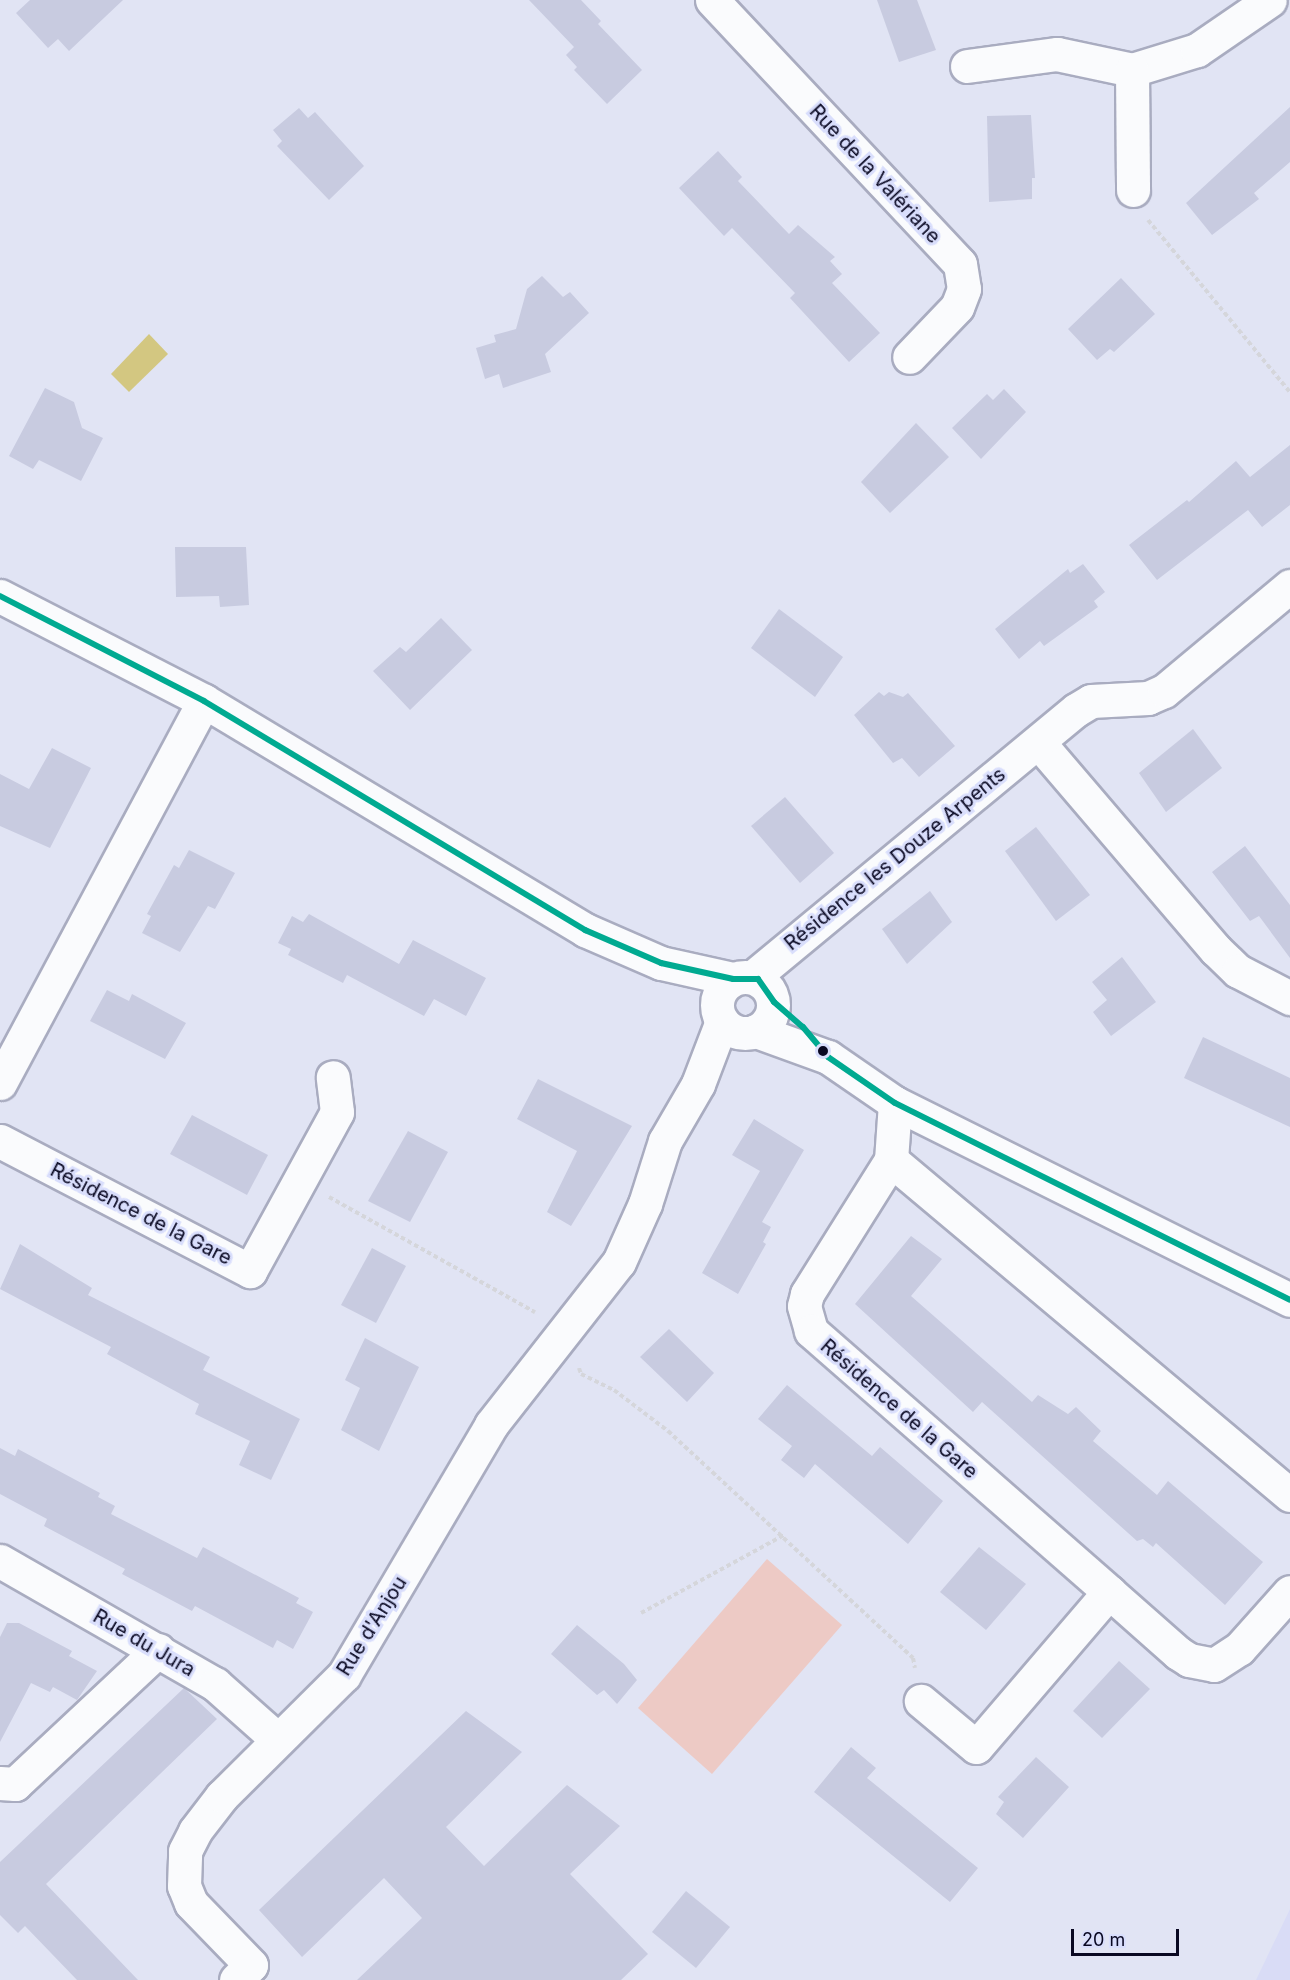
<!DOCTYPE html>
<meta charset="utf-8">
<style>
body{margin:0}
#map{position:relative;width:1290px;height:1980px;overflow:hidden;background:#e1e4f4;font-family:Inter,sans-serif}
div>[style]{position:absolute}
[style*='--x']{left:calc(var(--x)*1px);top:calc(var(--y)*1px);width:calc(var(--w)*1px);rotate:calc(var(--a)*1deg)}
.built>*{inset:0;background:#d9dcf6}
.green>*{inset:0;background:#edcac5}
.water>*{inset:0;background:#d3c781}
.building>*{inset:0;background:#c8cbe0}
.path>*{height:4px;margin-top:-2px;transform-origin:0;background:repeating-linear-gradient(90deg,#d5d6db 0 4.5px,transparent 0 7.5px)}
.roads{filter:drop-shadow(2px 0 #a9acc0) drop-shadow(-2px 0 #a9acc0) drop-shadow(0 2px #a9acc0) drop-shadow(0 -2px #a9acc0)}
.minor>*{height:33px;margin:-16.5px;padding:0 16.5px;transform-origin:16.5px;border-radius:16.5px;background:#fafbfd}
.minor>.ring{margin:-16.5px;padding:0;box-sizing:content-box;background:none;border:33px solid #fafbfd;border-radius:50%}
.bus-1>*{height:6px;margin:-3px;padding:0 3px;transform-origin:3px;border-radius:3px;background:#00aa91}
.dots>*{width:16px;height:16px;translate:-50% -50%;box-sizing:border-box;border:3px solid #d9defc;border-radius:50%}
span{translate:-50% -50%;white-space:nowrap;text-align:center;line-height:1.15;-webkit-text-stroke:6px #d9defc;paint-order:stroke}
.street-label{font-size:20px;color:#090822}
.scale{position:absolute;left:1071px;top:1929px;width:108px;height:27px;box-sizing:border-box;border:3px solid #090822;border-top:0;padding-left:8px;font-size:18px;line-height:21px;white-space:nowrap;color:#090822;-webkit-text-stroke:4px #d9defc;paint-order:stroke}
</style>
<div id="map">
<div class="built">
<div style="clip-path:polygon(1290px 1909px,1290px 1980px,1256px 1980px)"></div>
</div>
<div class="green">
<div style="clip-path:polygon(767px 1559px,842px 1625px,712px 1774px,638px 1708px)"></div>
</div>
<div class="water">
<div style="clip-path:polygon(149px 334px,168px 354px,129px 392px,111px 374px)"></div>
</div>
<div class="building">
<div style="clip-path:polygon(30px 0,123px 0,69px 51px,58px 39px,48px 48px,16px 13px)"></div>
<div style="clip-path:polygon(529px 0,581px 0,601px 21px,598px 24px,642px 70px,607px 104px,574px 70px,577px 67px,566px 55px,574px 47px)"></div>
<div style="clip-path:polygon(877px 0,917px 0,936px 50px,899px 62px)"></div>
<div style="clip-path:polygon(1290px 107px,1290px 162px,1254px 193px,1259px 199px,1212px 235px,1186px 203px)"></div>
<div style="clip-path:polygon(299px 108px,308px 118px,315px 112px,364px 166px,329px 200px,277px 146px,282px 141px,273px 130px)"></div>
<div style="clip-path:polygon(1031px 115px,1035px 178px,1032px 178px,1032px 199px,989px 202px,987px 116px)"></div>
<div style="clip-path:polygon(718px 151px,742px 177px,738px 181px,789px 234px,798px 225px,835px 257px,830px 261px,842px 274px,832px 283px,880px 333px,849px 362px,790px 298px,795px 293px,732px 228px,724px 236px,679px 188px)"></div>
<div style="clip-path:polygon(542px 276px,563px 297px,570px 292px,589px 313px,545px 354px,551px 372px,503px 388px,499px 374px,485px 379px,476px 348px,496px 342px,494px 335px,516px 329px,527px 289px)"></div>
<div style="clip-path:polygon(1121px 278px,1155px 314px,1114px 352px,1110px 349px,1097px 360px,1068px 329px)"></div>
<div style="clip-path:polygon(45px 388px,74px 402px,82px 428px,103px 438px,81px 481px,39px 460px,33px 469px,9px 456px)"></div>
<div style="clip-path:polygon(1004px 389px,1026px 412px,981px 459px,952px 428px,987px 394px,993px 400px)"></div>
<div style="clip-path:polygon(916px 423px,949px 457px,890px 513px,861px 482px)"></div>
<div style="clip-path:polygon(1290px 445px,1290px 505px,1262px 527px,1248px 510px,1157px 580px,1129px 545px,1187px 500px,1189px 502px,1236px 461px,1250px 477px)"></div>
<div style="clip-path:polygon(175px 547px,246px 547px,249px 605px,220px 607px,219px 596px,176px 597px)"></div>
<div style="clip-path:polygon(1083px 564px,1105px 592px,1094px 601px,1098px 607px,1044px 646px,1040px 641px,1019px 659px,995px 629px,1068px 569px,1070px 573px)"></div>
<div style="clip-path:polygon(779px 609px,843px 657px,815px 697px,751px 648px)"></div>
<div style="clip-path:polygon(441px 618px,472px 650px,410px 710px,373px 671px,400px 647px,406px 652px)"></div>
<div style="clip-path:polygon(879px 692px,884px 696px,889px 692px,903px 697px,908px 693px,955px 746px,919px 777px,902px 758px,893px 763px,854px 715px)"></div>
<div style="clip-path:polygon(1193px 729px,1222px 768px,1166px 812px,1139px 773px)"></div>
<div style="clip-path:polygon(52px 748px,91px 768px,50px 848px,0 826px,0 774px,29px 789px)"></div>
<div style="clip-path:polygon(785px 797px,834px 853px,800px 883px,751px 826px)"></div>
<div style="clip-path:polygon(1036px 827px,1090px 895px,1056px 921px,1005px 851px)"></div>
<div style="clip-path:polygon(1245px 846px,1290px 905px,1290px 958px,1259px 916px,1250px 921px,1212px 872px)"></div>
<div style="clip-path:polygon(189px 850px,235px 873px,215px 909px,208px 906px,180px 952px,142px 933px,151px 916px,147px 914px,174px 865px,179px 868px)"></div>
<div style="clip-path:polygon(930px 891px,952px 922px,907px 964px,882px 929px)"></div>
<div style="clip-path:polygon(309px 914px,399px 964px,413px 940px,486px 978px,466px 1016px,434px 999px,424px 1016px,347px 975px,343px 983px,288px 955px,291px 949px,278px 943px,292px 916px,303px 922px)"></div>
<div style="clip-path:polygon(1122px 957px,1156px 1002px,1111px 1036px,1093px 1012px,1107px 1000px,1092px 982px)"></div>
<div style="clip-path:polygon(107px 990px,129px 1001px,132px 994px,186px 1023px,165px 1059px,90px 1021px)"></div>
<div style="clip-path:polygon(1203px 1037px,1290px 1078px,1290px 1127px,1184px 1078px)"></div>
<div style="clip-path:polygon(538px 1079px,632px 1126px,571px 1226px,547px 1212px,577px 1151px,517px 1119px)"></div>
<div style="clip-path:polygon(192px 1115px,268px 1155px,247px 1195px,170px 1154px)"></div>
<div style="clip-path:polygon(754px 1119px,804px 1150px,762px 1222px,771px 1227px,763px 1242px,766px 1244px,738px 1294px,702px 1273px,760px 1171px,732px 1155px)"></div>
<div style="clip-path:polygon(408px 1131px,448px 1152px,410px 1222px,368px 1201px)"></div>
<div style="clip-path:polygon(911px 1236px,942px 1259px,911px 1296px,1032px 1402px,1038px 1395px,1068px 1414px,1076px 1407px,1101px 1431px,1093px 1441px,1157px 1495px,1168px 1481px,1263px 1562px,1225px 1605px,1156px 1543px,1153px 1547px,1143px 1539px,1137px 1541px,982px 1402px,973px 1412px,855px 1304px)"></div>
<div style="clip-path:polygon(20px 1244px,92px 1288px,88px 1295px,210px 1357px,203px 1370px,300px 1419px,271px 1480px,239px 1465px,250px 1441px,195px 1414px,199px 1404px,107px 1354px,111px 1347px,0 1289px)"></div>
<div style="clip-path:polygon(372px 1248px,406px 1266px,376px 1323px,341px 1305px)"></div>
<div style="clip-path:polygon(669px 1329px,714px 1373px,687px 1402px,640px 1357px)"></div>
<div style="clip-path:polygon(365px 1338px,419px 1367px,379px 1451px,341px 1430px,360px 1388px,345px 1380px)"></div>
<div style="clip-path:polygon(787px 1385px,872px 1456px,880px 1447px,943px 1501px,908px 1544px,815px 1464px,804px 1478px,781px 1460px,792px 1446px,758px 1419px)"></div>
<div style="clip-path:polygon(0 1448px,15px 1456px,18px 1449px,100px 1493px,98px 1497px,115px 1506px,111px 1514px,197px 1558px,203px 1547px,299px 1598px,296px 1603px,313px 1612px,293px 1649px,277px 1640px,273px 1648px,195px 1606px,192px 1611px,122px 1574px,125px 1569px,44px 1526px,47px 1519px,0 1494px)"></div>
<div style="clip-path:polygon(979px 1547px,1026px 1584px,986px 1630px,940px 1592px)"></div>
<div style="clip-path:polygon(7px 1623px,19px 1623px,72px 1651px,69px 1656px,97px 1671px,77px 1700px,53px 1687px,50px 1692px,31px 1683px,0 1742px,0 1637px)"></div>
<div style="clip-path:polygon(577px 1625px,624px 1664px,637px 1680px,617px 1704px,604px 1690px,597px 1695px,551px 1654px)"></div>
<div style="clip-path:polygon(1119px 1661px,1150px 1689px,1102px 1738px,1073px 1711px)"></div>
<div style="clip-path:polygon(184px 1688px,217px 1719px,46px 1884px,138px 1980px,77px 1980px,25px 1926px,18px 1933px,0 1915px,0 1862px)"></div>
<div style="clip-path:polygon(466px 1711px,522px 1752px,446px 1827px,484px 1866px,567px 1785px,620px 1826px,570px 1874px,648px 1954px,621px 1980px,357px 1980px,422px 1918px,384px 1878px,302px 1957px,259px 1910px)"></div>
<div style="clip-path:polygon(851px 1747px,876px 1768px,867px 1778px,978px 1868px,950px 1902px,814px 1792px)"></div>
<div style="clip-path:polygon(1036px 1757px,1069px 1787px,1023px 1838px,996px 1814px,1004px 1802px,998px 1797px)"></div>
<div style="clip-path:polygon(686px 1891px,730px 1927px,696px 1968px,652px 1932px)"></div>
</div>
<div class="path">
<div style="--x:1148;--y:220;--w:223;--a:50.5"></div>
<div style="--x:329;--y:1197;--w:236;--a:29.2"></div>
<div style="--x:579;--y:1368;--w:6;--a:72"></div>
<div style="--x:581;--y:1374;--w:37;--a:26"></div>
<div style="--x:614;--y:1390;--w:68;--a:37.2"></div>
<div style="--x:668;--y:1431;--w:334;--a:42.8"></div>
<div style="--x:913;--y:1658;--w:10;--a:79"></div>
<div style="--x:641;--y:1613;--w:163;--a:-28.6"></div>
</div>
<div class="roads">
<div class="minor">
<div style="--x:712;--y:0;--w:362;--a:46.8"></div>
<div style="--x:960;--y:264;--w:25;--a:81"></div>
<div style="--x:964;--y:289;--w:19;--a:111"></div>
<div style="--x:957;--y:307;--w:69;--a:133.8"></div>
<div style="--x:967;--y:66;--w:91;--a:-7.6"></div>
<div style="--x:1057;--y:54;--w:77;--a:12"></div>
<div style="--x:1132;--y:70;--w:68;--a:-17.1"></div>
<div style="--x:1197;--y:50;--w:88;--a:-34.4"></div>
<div style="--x:1132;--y:70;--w:120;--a:89.5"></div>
<div style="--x:0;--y:596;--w:229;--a:27.2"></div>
<div style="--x:204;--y:701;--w:445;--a:31"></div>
<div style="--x:585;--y:930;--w:83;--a:23.5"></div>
<div style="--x:661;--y:963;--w:74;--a:12.5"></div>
<div style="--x:1039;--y:743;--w:272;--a:49.5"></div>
<div style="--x:1216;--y:950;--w:30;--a:44"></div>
<div style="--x:1238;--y:971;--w:59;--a:27.4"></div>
<div class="ring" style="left:717px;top:977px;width:23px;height:23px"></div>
<div style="--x:753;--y:977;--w:419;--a:-39.6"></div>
<div style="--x:1076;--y:710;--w:17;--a:-31"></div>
<div style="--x:1091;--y:701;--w:57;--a:-3"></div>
<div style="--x:1148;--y:698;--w:17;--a:-24"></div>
<div style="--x:1164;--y:691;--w:164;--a:-39.8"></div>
<div style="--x:756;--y:1031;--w:77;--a:19.9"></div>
<div style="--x:828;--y:1057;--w:81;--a:34.5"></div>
<div style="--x:895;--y:1103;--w:441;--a:26.5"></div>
<div style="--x:0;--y:1083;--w:433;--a:-61.9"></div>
<div style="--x:895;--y:1103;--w:57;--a:94"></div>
<div style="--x:891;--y:1160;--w:521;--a:40.02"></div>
<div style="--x:0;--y:1141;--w:282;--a:27.5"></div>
<div style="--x:250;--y:1271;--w:181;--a:-61.3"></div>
<div style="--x:337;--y:1112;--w:35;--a:-97"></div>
<div style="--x:891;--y:1160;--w:158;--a:122.1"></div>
<div style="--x:807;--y:1294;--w:12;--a:104"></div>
<div style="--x:804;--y:1306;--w:26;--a:74"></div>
<div style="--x:811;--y:1331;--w:396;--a:41.2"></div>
<div style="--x:1109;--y:1592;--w:204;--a:130.6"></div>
<div style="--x:976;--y:1747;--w:72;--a:-140.1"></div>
<div style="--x:0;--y:1561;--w:248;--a:29.8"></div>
<div style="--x:215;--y:1684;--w:83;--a:41.6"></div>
<div style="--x:1109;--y:1592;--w:92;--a:41.5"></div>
<div style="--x:1178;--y:1653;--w:13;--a:32"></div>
<div style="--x:1189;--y:1660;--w:25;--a:11"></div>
<div style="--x:1214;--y:1665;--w:30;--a:-33"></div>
<div style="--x:1239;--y:1649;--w:76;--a:-48.2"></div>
<div style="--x:0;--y:1783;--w:15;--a:4"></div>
<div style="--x:15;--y:1784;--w:196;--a:-43.1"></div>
<div style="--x:236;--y:1980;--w:21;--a:-45"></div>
<div style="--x:251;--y:1965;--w:86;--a:-134.1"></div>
<div style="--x:191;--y:1903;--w:18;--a:-112"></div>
<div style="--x:184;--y:1886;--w:35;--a:-88"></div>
<div style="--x:185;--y:1851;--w:22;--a:-63"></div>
<div style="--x:195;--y:1831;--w:44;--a:-52.4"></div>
<div style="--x:222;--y:1796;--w:172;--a:-44.8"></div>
<div style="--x:344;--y:1675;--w:290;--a:-59.5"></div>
<div style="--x:491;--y:1425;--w:207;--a:-51.9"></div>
<div style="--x:619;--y:1262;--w:64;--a:-65.9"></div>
<div style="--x:645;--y:1204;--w:66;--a:-72.4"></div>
<div style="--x:665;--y:1141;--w:66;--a:-59.9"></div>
<div style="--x:698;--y:1084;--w:67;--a:-69.1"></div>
</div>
</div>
<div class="bus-1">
<div style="--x:0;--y:596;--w:229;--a:27.2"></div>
<div style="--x:204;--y:701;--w:445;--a:31"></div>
<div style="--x:585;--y:930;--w:83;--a:23.5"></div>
<div style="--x:661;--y:963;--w:74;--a:12.5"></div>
<div style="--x:733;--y:979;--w:25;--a:0"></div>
<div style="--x:758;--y:979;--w:28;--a:55"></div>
<div style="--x:774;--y:1002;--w:38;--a:41"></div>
<div style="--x:803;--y:1027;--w:39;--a:50"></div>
<div style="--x:828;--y:1057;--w:81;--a:34.5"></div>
<div style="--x:895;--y:1103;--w:441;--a:26.5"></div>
</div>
<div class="dots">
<div style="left:823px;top:1051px;background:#090822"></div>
</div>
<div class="street-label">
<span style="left:875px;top:174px;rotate:47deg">Rue de la Valériane</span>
<span style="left:895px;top:859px;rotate:-39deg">Résidence les Douze Arpents</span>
<span style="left:141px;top:1214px;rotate:27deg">Résidence de la Gare</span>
<span style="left:899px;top:1409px;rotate:41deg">Résidence de la Gare</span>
<span style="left:372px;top:1626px;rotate:-58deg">Rue d'Anjou</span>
<span style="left:144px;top:1643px;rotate:30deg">Rue du Jura</span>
</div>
<div class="scale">20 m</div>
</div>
